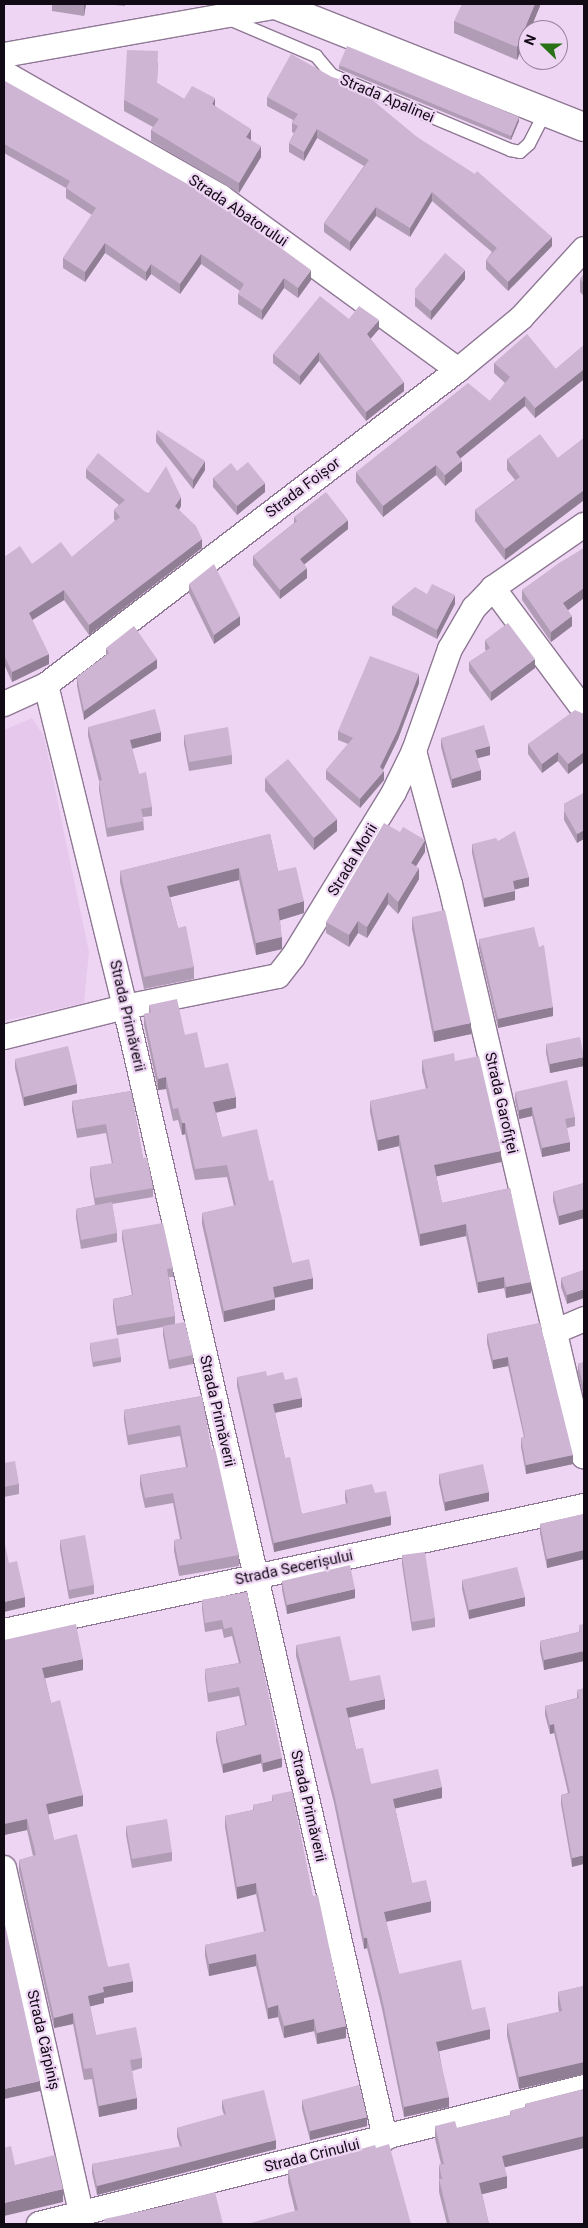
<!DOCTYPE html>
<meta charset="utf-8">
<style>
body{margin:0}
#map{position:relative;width:588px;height:2228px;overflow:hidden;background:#eed5f4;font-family:Roboto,sans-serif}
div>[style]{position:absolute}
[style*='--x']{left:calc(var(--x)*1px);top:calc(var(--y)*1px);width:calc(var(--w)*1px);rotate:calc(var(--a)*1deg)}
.built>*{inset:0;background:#e7c8ed}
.roads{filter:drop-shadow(1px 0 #8f7894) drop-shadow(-1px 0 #8f7894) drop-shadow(0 1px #8f7894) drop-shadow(0 -1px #8f7894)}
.lane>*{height:12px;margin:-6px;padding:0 6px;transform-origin:6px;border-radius:6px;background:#fff}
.street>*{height:24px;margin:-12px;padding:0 12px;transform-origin:12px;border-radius:12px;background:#fff}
.secondary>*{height:28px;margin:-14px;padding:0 14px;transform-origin:14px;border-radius:14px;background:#fff}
.wall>*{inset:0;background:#b19cb6}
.shaded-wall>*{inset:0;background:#907f94}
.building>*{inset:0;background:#ceb5d4}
span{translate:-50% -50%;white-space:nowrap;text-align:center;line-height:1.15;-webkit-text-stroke:4.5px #eed5f4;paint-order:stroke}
.street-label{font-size:15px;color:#120a14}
.frame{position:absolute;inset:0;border:5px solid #120a14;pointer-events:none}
.north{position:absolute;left:518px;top:20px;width:50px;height:50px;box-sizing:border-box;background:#eed5f4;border:1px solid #96849a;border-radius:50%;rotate:292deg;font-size:14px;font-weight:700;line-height:20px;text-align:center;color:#120a14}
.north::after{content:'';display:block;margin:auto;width:18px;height:22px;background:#287114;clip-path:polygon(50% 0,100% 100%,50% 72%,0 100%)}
</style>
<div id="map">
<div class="built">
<div style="clip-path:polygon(32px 718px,44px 736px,89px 952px,84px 1003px,4px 1021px,4px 730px)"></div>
</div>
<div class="roads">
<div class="lane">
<div style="--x:229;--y:19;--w:95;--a:23"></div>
<div style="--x:316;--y:56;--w:25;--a:50"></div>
<div style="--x:332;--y:75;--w:193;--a:22.8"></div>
<div style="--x:510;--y:150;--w:10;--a:11"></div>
<div style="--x:520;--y:152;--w:12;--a:-42"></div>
<div style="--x:529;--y:144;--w:36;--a:-63"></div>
</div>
<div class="street">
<div style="--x:4;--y:55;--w:278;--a:-10.1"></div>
<div style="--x:4;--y:73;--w:250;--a:29.7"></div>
<div style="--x:221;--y:197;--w:293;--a:36.1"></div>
<div style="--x:493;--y:588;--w:152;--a:53.3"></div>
<div style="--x:46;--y:685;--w:332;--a:76.2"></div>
<div style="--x:125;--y:1007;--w:1161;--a:77.05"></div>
<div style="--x:4;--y:704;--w:46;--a:-24.3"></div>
<div style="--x:46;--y:685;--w:519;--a:-37.4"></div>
<div style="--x:458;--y:370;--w:82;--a:-39.5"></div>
<div style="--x:521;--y:318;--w:93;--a:-47.6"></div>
<div style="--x:414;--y:751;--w:138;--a:74.9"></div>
<div style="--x:450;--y:884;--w:588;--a:76.84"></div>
<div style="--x:4;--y:1037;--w:125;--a:-13.9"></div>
<div style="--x:125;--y:1007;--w:156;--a:-11.5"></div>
<div style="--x:278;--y:976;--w:24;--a:-52"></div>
<div style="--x:293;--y:957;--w:193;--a:-58.5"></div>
<div style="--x:394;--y:792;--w:46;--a:-64"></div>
<div style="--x:414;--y:751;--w:108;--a:-70.6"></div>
<div style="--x:450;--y:649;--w:48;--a:-59.7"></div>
<div style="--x:474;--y:608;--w:28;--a:-46"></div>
<div style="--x:493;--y:588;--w:111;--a:-34.7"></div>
<div style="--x:554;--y:1332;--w:33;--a:-23"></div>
<div style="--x:4;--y:1631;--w:593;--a:-12.16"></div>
<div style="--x:4;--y:1868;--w:353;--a:77.4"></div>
<div style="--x:39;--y:2224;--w:562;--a:-14.11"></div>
</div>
<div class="secondary">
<div style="--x:273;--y:4;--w:334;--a:21.6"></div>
</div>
</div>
<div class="wall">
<div style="clip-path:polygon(52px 4px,86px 4px,84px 16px,52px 11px)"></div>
<div style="clip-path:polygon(105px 4px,125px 4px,125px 6px)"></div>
<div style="clip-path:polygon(540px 4px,540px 6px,530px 30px,528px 30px,528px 34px,517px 60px,454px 33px,454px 21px)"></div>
<div style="clip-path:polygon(158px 62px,157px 83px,184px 99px,215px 106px,251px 140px,261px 157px,239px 193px,151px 141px,151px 130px,153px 127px,124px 111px,124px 100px)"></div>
<div style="clip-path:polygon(339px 65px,519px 121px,511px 140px,339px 69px)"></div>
<div style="clip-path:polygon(4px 84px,311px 280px,298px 298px,284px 288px,262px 320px,238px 304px,238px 294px,240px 291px,201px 264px,180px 294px,151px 274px,146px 281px,105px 253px,85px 282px,63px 268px,63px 258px,92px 215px,66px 198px,66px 188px,4px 153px)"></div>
<div style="clip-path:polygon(267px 97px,417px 137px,552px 246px,508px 291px,486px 269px,486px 260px,492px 252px,432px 201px,410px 237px,376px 216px,350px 251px,324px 232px,324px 223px,364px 166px,317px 138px,304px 161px,289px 152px,289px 143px,294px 133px,292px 132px,292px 123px,293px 120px,267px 106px)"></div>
<div style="clip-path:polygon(584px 274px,584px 296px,580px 292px,580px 279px)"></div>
<div style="clip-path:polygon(465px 279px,431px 320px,415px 306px,415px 289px)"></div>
<div style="clip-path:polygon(349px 319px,379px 329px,370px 339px,404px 391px,366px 421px,319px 361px,300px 385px,273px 363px,273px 354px)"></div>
<div style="clip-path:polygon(584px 345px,584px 382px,583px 380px,535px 418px,525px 406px,460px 458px,462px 471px,445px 486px,436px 475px,383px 517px,356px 482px,356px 472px,490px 401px,505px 383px,494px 373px,494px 363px,556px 369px)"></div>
<div style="clip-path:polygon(156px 433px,205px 470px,193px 489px,156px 442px)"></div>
<div style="clip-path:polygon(584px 438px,584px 500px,505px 560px,475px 521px,475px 510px,515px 480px,507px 470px,507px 459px,558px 458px)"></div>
<div style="clip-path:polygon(86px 469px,181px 506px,179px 510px,202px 548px,89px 635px,64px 600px,32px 620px,49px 664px,12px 682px,4px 664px,4px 557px,32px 564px,72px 557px,115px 521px,114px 519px,114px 510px,119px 505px,86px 478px)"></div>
<div style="clip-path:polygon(237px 471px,265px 492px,237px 515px,213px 487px,213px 478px)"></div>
<div style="clip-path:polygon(294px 517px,348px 529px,304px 564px,307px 578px,280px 599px,253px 565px,253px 556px,294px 523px)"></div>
<div style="clip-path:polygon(584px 548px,584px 598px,568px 610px,572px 626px,551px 642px,522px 600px,522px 590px)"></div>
<div style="clip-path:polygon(189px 584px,240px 625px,214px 644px,189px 593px)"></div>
<div style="clip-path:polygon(427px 594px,455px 604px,437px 639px,392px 615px,392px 606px)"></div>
<div style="clip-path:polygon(485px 640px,535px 668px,491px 701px,469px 671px,469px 662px,486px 651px,485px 649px)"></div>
<div style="clip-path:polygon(106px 648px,157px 668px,84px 720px,77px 686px,77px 677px,106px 655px)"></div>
<div style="clip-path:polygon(419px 683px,398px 739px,383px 770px,384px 780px,360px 808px,326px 779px,326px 770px,348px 744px,338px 740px,338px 731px)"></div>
<div style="clip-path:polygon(584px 714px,584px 762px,568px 774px,558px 761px,542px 773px,528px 754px,528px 744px)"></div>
<div style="clip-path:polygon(88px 727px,161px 741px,132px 749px,139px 774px,152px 807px,152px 816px,143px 817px,144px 830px,107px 837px,99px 790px,99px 781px,88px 736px)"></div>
<div style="clip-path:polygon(184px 735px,232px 755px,232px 764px,189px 771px,184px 744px)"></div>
<div style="clip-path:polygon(441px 738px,490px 755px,477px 758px,481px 780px,452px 788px,441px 747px)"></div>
<div style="clip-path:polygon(265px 778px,337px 831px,314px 850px,265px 791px)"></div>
<div style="clip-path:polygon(584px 793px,577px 843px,564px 820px,564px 804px)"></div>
<div style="clip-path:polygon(270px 834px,278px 871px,304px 913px,280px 920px,282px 949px,256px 955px,239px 880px,170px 897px,178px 928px,194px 967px,194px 979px,144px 989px,120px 882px,120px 871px)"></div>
<div style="clip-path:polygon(472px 844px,529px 886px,515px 889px,515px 900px,484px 907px,472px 853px)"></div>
<div style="clip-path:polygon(425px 852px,416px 866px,419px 879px,398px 914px,388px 904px,367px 938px,358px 933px,349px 947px,326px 933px,326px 922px)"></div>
<div style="clip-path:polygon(412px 917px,471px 1034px,434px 1042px,412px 929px)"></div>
<div style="clip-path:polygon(479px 939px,553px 1016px,498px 1028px,479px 948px)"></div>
<div style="clip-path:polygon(149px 1005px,185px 1035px,205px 1068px,236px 1108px,216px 1113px,222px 1137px,269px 1181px,292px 1263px,313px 1289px,275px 1298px,275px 1310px,224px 1322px,202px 1224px,202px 1213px,234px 1206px,227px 1177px,195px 1180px,185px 1134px,182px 1135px,178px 1120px,173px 1121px,166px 1089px,158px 1090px,144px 1025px,144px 1014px,149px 1013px)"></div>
<div style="clip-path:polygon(546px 1044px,584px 1066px,550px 1073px,546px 1053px)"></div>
<div style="clip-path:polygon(15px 1059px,77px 1093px,24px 1106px,15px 1068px)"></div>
<div style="clip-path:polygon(422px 1060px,455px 1061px,501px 1162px,436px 1176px,442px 1203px,510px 1188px,531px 1293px,506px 1298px,504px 1288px,478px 1293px,466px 1236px,420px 1246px,399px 1146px,378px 1151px,370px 1112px,370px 1101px,426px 1089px,422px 1072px)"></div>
<div style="clip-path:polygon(131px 1091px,143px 1158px,153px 1188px,153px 1197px,112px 1204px,117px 1233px,117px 1242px,81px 1249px,76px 1218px,76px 1209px,95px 1205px,90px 1176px,90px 1167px,112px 1164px,106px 1133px,77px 1138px,72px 1110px,72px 1101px)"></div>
<div style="clip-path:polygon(515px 1092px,575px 1117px,575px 1126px,567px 1128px,570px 1151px,542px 1157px,532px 1116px,519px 1119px,515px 1101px)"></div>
<div style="clip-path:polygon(584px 1183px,584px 1218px,559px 1225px,553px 1201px,553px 1192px)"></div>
<div style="clip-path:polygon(122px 1230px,173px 1268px,173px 1277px,169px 1277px,175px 1316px,175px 1324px,193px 1355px,193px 1364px,169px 1369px,163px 1335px,163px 1327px,117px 1335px,113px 1308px,113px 1299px,132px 1295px,122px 1239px)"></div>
<div style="clip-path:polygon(584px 1270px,567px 1304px,561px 1287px,561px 1278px)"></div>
<div style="clip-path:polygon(540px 1323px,573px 1464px,526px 1474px,521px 1447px,521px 1438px,524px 1437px,508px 1366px,493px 1369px,487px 1343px,487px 1334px)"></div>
<div style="clip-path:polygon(90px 1343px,121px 1357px,121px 1362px,93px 1367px,90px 1348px)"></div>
<div style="clip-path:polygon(584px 1362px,584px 1394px,583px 1394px,578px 1373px,578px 1364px)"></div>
<div style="clip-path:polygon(267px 1376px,285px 1380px,302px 1407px,275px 1413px,285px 1458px,302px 1514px,346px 1504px,345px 1499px,345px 1490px,375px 1493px,391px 1525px,274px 1552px,237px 1386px,237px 1377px)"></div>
<div style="clip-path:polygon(202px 1396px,211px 1449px,239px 1555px,239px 1566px,179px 1576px,174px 1551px,174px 1540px,180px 1539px,173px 1503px,145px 1508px,140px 1485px,140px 1475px,186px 1467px,180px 1436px,128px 1445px,124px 1420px,124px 1410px)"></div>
<div style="clip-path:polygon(4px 1463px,19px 1484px,19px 1494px,4px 1497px)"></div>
<div style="clip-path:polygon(439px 1474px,489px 1501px,445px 1511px,439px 1483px)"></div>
<div style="clip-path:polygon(584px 1514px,584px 1559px,547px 1568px,540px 1533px,540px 1524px)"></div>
<div style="clip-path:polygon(60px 1540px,94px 1585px,94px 1594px,69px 1599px,60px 1549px)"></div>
<div style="clip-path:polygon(402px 1555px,435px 1618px,435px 1627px,412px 1631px,402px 1564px)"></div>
<div style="clip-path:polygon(462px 1580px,525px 1606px,469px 1619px,462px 1589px)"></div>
<div style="clip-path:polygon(282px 1581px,355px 1598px,287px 1614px,282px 1590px)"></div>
<div style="clip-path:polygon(247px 1592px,282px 1767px,263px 1772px,261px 1763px,223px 1773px,216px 1741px,216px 1732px,245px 1725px,239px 1696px,208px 1702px,205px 1678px,205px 1669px,239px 1663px,232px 1636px,224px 1638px,222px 1629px,205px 1632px,202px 1609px,202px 1600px)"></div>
<div style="clip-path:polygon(579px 1625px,584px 1661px,544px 1670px,540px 1651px,540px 1641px,579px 1632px)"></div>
<div style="clip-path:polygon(4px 1640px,83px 1670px,45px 1678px,51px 1703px,83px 1806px,48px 1814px,54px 1840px,108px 1967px,133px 1992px,104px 1998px,104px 2003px,90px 2006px,96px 2035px,142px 2058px,142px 2068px,132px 2071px,137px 2109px,99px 2117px,92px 2079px,84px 2080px,73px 2024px,54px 2028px,19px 1871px,19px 1860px,33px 1856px,27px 1830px,4px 1835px)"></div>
<div style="clip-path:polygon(296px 1645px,350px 1681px,385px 1709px,349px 1718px,356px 1749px,371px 1784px,442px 1798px,395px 1808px,412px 1883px,431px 1912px,386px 1922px,399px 1974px,472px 2010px,490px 2039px,439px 2051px,449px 2107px,404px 2117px,382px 2009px,367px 1948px,364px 1949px,334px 1803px,296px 1656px)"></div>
<div style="clip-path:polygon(584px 1689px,572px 1867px,561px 1804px,561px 1795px,568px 1793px,554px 1733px,550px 1734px,545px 1715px,545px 1706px,577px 1698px,577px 1690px)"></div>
<div style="clip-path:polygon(272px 1795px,313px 1896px,346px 2038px,317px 2044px,314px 2031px,284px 2038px,278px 2017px,268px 2019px,256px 1966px,209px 1976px,205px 1956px,205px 1945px,264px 1932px,256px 1894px,237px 1899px,225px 1827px,225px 1816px,253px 1810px,253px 1805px,272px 1801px)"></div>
<div style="clip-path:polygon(126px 1826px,172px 1852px,172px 1861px,132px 1868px,126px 1835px)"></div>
<div style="clip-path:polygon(584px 1986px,584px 2074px,519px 2089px,507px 2036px,507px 2024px,559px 2012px,558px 2005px,558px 1992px)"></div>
<div style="clip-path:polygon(584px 2089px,584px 2152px,584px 2148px,504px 2167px,507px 2188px,482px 2194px,489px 2224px,447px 2224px,439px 2192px,439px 2165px,441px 2164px,435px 2139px,435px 2126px,457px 2128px,510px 2115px,510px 2111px,525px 2107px,525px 2104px)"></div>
<div style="clip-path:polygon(222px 2100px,276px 2149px,97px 2195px,92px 2173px,92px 2164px,180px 2147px,177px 2137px,177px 2128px,224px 2115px,222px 2109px)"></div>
<div style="clip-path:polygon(302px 2100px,367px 2126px,310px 2140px,302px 2109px)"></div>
<div style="clip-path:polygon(376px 2148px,411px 2224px,295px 2211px,288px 2182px,288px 2170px)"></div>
</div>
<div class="shaded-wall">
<div style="clip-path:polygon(84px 4px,86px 4px,84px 16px)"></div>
<div style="clip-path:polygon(535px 4px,540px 4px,540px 6px,530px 30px,528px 30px,528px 34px,517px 60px,517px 47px)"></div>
<div style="clip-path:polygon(215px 98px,215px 109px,212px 104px)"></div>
<div style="clip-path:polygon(519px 117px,519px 121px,511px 140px,511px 136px)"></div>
<div style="clip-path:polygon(251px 129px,251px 140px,246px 148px,246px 137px)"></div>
<div style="clip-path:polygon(317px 129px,317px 138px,304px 161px,304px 152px)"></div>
<div style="clip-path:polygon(261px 146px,261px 157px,239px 193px,239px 183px)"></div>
<div style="clip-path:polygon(432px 192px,432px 201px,410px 237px,410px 228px)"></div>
<div style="clip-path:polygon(376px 207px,376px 216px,350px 251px,350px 242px)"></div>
<div style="clip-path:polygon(552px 237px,552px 246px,508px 291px,508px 282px)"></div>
<div style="clip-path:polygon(105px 243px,105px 253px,85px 282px,85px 272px)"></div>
<div style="clip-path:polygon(201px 254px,201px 264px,180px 294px,180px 284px)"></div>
<div style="clip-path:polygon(151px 264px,151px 274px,146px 281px,146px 272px)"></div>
<div style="clip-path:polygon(311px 270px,311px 280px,298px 298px,298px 288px)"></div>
<div style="clip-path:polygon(465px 270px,465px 279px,431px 320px,431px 311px)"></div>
<div style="clip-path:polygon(284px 278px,284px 288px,262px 320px,262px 310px)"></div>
<div style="clip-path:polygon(379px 320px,379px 329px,367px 343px,367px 334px)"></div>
<div style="clip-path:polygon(319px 352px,319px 361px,300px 385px,300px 376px)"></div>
<div style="clip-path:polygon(583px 370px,583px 380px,535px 418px,535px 408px)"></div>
<div style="clip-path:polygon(404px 382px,404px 391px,366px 421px,366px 412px)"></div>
<div style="clip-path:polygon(525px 396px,525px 406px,456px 462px,456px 452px)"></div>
<div style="clip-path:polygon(205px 461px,205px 470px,193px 489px,193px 480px)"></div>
<div style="clip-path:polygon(462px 461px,462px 471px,445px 486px,445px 475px)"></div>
<div style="clip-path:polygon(436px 465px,436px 475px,383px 517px,383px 506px)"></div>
<div style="clip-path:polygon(265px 483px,265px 492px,237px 515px,237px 506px)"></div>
<div style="clip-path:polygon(584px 490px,584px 500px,505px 560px,505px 549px)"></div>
<div style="clip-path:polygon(181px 497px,181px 506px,175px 516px,175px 506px)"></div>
<div style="clip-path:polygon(348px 520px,348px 529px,300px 568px,300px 559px)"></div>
<div style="clip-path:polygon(202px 539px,202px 548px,89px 635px,89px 625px)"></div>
<div style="clip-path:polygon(307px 568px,307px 578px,280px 599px,280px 590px)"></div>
<div style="clip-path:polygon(584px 588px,584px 598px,563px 614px,563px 603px)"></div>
<div style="clip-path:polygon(64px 590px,64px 600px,29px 622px,29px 613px)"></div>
<div style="clip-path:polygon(455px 595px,455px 604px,437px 639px,437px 630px)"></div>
<div style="clip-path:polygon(240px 616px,240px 625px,214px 644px,214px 635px)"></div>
<div style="clip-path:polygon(572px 616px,572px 626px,551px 642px,551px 632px)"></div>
<div style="clip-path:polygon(49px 654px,49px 664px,12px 682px,12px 672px)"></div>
<div style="clip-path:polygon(157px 659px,157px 668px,84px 720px,84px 711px)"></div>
<div style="clip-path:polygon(535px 659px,535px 668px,491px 701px,491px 692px)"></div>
<div style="clip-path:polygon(419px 674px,419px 683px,398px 739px,380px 776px,384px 771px,384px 780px,360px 808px,360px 799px)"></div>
<div style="clip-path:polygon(161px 732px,161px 741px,130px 749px,130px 740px)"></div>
<div style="clip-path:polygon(490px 746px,490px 755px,475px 759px,475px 750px)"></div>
<div style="clip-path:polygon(558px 752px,558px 761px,542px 773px,542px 764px)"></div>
<div style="clip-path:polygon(584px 752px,584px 762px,568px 774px,568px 764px)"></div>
<div style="clip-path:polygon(481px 770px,481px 780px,452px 788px,452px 779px)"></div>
<div style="clip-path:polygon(337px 819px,337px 831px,314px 850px,314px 838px)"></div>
<div style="clip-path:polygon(584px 830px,584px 839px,577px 843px,577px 834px)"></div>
<div style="clip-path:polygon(425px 840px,425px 852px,411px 874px,411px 863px)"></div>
<div style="clip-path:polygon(239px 868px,239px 880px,167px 898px,167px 886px)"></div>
<div style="clip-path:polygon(419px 868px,419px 879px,398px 914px,398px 902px)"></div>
<div style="clip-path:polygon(529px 877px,529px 886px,513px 890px,513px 881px)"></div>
<div style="clip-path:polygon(515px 891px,515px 900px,484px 907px,484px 898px)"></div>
<div style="clip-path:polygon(388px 892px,388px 904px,367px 938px,367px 927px)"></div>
<div style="clip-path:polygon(304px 901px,304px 913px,278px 921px,278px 909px)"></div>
<div style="clip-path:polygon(358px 921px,358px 933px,349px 947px,349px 935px)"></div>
<div style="clip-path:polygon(282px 937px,282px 949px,256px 955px,256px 943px)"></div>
<div style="clip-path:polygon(553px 1007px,553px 1016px,498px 1028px,498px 1019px)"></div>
<div style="clip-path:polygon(471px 1023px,471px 1034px,434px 1042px,434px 1031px)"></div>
<div style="clip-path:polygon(584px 1057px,584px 1066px,550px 1073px,550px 1064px)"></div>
<div style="clip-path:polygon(166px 1077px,166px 1089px,158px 1090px,158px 1079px)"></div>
<div style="clip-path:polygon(77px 1084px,77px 1093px,24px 1106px,24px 1097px)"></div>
<div style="clip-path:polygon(236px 1097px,236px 1108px,213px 1113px,213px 1102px)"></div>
<div style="clip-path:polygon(532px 1107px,532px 1116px,519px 1119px,519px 1110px)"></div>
<div style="clip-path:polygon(182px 1123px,185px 1123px,185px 1134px,182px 1135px)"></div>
<div style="clip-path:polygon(399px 1135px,399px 1146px,378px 1151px,378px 1140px)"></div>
<div style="clip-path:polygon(570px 1142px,570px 1151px,542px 1157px,542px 1148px)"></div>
<div style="clip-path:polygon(501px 1151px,501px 1162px,434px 1177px,434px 1165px)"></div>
<div style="clip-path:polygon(584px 1209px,584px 1218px,559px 1225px,559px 1216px)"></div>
<div style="clip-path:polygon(466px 1224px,466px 1236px,420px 1246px,420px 1234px)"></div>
<div style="clip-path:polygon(504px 1277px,504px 1288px,478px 1293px,478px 1282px)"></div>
<div style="clip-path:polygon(313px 1278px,313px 1289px,273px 1298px,273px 1287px)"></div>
<div style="clip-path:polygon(531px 1282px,531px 1293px,506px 1298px,506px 1287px)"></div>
<div style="clip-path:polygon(584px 1289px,584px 1298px,567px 1304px,567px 1295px)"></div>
<div style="clip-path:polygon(275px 1299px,275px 1310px,224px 1322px,224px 1311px)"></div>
<div style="clip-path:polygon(508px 1357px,508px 1366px,493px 1369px,493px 1360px)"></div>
<div style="clip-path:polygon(302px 1398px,302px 1407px,273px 1413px,273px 1404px)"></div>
<div style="clip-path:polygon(573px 1455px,573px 1464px,526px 1474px,526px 1465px)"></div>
<div style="clip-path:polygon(489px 1492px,489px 1501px,445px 1511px,445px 1502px)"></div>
<div style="clip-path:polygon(391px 1516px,391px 1525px,274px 1552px,274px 1543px)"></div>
<div style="clip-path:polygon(584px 1550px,584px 1559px,547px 1568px,547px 1559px)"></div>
<div style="clip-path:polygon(355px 1589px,355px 1598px,287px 1614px,287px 1605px)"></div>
<div style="clip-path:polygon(25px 1597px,25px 1607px,4px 1612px,4px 1602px)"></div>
<div style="clip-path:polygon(525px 1597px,525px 1606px,469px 1619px,469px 1610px)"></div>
<div style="clip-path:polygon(584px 1651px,584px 1661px,544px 1670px,544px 1660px)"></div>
<div style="clip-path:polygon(83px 1659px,83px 1670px,42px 1679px,42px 1668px)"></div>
<div style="clip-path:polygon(385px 1699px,385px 1709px,346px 1718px,346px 1708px)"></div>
<div style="clip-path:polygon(554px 1724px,554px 1733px,550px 1734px,550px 1725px)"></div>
<div style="clip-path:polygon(261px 1754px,261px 1763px,223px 1773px,223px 1764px)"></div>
<div style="clip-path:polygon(282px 1758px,282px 1767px,263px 1772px,263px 1763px)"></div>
<div style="clip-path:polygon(442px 1787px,442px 1798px,393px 1809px,393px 1799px)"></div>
<div style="clip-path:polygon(83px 1795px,83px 1806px,46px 1815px,46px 1804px)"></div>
<div style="clip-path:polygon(27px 1819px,27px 1830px,4px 1835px,4px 1824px)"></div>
<div style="clip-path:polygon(584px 1855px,584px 1864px,572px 1867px,572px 1858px)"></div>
<div style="clip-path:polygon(256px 1883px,256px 1894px,237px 1899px,237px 1887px)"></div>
<div style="clip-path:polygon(431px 1901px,431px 1912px,384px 1922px,384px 1912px)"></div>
<div style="clip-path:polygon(364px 1938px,367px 1938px,367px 1948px,364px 1949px)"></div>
<div style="clip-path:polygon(256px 1954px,256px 1966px,209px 1976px,209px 1964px)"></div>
<div style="clip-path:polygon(133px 1981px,133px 1992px,104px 1998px,104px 2003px,88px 2007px,88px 1996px,103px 1987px)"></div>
<div style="clip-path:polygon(278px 2005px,278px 2017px,268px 2019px,268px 2008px)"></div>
<div style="clip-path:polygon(73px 2013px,73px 2024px,54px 2028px,54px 2018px)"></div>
<div style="clip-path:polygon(314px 2019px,314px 2031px,284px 2038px,284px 2026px)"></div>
<div style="clip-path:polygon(346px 2026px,346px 2038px,317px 2044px,317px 2033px)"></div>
<div style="clip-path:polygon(490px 2029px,490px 2039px,436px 2052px,436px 2042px)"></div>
<div style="clip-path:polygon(584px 2062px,584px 2074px,519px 2089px,519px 2077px)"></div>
<div style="clip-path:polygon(40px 2081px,40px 2091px,4px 2099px,4px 2089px)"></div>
<div style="clip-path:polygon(449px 2097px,449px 2107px,404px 2117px,404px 2107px)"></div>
<div style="clip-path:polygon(137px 2098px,137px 2109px,99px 2117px,99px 2106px)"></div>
<div style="clip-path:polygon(367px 2117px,367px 2126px,310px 2140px,310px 2131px)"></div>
<div style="clip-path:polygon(584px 2136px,584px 2148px,502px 2168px,502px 2156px)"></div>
<div style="clip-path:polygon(276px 2140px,276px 2149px,97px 2195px,97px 2186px)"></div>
<div style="clip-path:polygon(507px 2176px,507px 2188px,479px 2195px,479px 2183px)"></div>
<div style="clip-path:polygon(63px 2189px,63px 2202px,4px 2216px,4px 2203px)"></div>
</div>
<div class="building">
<div style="clip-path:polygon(462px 4px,535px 4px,517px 47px,454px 21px)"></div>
<div style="clip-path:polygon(347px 46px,519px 117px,511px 136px,339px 65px)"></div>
<div style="clip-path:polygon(127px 50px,158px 51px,157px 83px,184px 99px,192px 86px,215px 98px,212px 104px,251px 129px,246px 137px,261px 146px,239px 183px,151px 130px,159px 119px,124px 100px)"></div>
<div style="clip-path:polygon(291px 54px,332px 77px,352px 83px,417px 137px,475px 174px,477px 171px,552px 237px,508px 282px,486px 260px,497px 248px,432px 192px,410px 228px,376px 207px,350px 242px,324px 223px,369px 160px,317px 129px,304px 152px,289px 143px,298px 126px,292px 123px,298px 114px,267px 97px)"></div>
<div style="clip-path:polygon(5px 81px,214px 199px,311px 270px,298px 288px,284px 278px,262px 310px,238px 294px,244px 284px,201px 254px,180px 284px,151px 264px,146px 272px,105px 243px,85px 272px,63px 258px,96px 208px,66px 188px,70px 181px,4px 144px,4px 84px)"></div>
<div style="clip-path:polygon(445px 253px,465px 270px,431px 311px,415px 297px,415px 289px)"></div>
<div style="clip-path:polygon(584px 274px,584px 283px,580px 279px)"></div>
<div style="clip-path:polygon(320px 296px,349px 319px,359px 306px,379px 320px,367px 334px,404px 382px,366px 412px,319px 352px,300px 376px,273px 354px)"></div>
<div style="clip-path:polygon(527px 334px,556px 369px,584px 345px,584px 372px,583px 370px,535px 408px,525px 396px,456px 452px,462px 461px,445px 475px,436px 465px,383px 506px,356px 472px,468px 383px,490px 401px,510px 377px,494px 363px)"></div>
<div style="clip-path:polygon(158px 430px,205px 461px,193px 480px,156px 433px)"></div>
<div style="clip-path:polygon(540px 434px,558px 458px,584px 438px,584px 490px,505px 549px,475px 510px,520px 477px,507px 459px)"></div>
<div style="clip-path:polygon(98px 453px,148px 494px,166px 466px,181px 497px,175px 506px,196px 526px,202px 539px,89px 625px,64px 590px,29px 613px,49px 654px,12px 672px,4px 655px,4px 557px,20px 546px,32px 564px,61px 542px,72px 557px,120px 517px,114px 510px,125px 500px,86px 469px)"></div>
<div style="clip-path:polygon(248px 462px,265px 483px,237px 506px,213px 478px,231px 463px,237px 471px)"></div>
<div style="clip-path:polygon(326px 492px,348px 520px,300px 559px,307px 568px,280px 590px,253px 556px,297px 521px,294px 517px)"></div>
<div style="clip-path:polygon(584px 548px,584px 588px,563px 603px,572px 616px,551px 632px,522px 590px,559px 563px)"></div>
<div style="clip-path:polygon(214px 564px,240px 616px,214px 635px,189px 584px)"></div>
<div style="clip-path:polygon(432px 584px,455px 595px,437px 630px,392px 606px,415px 587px,427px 594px)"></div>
<div style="clip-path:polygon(508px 623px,535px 659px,491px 692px,469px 662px,490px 648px,485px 640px)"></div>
<div style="clip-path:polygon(134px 626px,157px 659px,84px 711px,77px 677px,109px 653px,106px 648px)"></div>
<div style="clip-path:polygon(370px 656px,419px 674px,398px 730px,380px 767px,384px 771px,360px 799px,326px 770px,353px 738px,338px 731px)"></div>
<div style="clip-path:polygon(155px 709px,161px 732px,130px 740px,139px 774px,146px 772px,152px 807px,141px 809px,144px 821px,107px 828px,99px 781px,102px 780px,88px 727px)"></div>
<div style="clip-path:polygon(575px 710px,584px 714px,584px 752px,568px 764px,558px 752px,542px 764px,528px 744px)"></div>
<div style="clip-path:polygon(484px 725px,490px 746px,475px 750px,481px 770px,452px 779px,441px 738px)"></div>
<div style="clip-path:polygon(228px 727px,232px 755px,189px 762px,184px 735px)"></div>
<div style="clip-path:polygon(288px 759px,337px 819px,314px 838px,265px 778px)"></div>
<div style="clip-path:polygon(584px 793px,584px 830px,577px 834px,564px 811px,564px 804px)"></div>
<div style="clip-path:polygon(384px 823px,400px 832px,403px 827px,425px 840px,411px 863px,419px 868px,398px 902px,388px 892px,367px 927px,358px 921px,349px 935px,326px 922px)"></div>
<div style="clip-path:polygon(515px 831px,529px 877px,513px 881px,515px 891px,484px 898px,472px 844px,496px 838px,498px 841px)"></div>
<div style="clip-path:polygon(270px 834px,278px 871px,296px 867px,304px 901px,278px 909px,282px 937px,256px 943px,239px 868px,167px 886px,178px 928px,186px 926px,194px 967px,144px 977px,120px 871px)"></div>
<div style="clip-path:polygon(445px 910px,471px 1023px,434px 1031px,412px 917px)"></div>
<div style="clip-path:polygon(534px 927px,539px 947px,544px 945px,553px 1007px,498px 1019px,479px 939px)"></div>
<div style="clip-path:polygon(177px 999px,185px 1035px,197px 1032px,205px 1068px,228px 1063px,236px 1097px,213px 1102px,222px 1137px,257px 1129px,269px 1181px,273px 1180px,292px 1263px,309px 1259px,313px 1278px,273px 1287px,275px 1299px,224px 1311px,202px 1213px,236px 1205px,227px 1165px,195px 1169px,185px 1123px,182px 1123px,178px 1108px,173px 1109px,166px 1077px,158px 1079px,144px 1014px,151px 1012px,149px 1005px)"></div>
<div style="clip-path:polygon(580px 1037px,584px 1057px,550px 1064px,546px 1044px)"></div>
<div style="clip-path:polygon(68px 1046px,77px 1084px,24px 1097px,15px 1059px)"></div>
<div style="clip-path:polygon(454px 1053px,455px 1061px,479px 1056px,501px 1151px,434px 1165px,442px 1203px,510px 1188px,531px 1282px,506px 1287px,504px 1277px,478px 1282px,466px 1224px,420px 1234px,399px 1135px,378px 1140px,370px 1101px,428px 1088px,422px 1060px)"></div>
<div style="clip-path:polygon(567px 1080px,575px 1117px,565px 1119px,570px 1142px,542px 1148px,532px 1107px,519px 1110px,515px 1092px)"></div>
<div style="clip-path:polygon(131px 1091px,143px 1158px,147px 1157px,153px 1188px,95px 1198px,90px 1167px,113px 1163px,106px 1124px,77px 1129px,72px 1101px)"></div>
<div style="clip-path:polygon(584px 1183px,584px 1209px,559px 1216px,553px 1192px)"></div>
<div style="clip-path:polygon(112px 1202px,117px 1233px,81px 1240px,76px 1209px)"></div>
<div style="clip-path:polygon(163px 1223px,173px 1268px,167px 1269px,175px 1316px,117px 1326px,113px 1299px,133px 1295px,122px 1230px)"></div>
<div style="clip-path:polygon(584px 1270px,584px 1289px,567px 1295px,561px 1278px)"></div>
<div style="clip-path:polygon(185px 1322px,193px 1355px,169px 1360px,163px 1326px)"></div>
<div style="clip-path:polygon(540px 1323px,573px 1455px,526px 1465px,521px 1438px,525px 1437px,508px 1357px,493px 1360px,487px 1334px)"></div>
<div style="clip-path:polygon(118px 1338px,121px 1357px,93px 1362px,90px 1343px)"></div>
<div style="clip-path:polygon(584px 1362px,584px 1385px,583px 1385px,578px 1364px)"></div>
<div style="clip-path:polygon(266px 1371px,267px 1376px,283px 1372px,285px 1380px,297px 1377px,302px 1398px,273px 1404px,285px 1458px,290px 1457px,302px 1514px,348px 1503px,345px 1490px,372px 1484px,375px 1493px,386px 1491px,391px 1516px,274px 1543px,237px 1377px)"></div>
<div style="clip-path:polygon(202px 1396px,211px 1449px,215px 1448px,239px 1555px,179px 1566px,174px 1540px,182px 1539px,173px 1493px,145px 1498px,140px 1475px,188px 1467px,180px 1425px,128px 1435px,124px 1410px)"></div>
<div style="clip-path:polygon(15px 1461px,19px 1484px,4px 1487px,4px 1463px)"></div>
<div style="clip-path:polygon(483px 1464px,489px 1492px,445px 1502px,439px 1474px)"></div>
<div style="clip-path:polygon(584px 1514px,584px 1550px,547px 1559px,540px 1524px)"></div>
<div style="clip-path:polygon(85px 1535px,94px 1585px,69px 1590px,60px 1540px)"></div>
<div style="clip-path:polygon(4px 1540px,9px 1563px,17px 1561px,25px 1597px,4px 1602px)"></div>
<div style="clip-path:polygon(425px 1552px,435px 1618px,412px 1622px,402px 1555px)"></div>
<div style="clip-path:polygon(350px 1565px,355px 1589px,287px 1605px,282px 1581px)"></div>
<div style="clip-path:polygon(517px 1567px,525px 1597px,469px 1610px,462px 1580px)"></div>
<div style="clip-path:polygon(247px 1592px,282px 1758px,263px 1763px,261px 1754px,223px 1764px,216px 1732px,247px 1725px,239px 1687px,208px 1693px,205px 1669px,241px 1663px,232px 1627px,224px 1629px,222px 1620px,205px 1623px,202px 1600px)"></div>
<div style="clip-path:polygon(76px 1624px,83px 1659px,42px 1668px,51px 1703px,60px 1700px,83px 1795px,46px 1804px,54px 1840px,77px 1834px,108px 1967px,129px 1963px,133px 1981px,103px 1987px,104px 1992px,88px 1996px,96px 2035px,136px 2027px,142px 2058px,130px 2060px,137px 2098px,99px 2106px,92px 2068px,84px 2069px,73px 2013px,54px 2018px,19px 1860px,36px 1855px,27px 1819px,4px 1824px,4px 1640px)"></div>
<div style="clip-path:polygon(584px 1624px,584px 1651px,544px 1660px,540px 1641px,580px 1632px,579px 1625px)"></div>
<div style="clip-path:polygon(340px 1636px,350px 1681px,380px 1675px,385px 1699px,346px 1708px,356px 1749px,363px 1748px,371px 1784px,438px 1769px,442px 1787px,393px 1799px,412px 1883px,426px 1880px,431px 1901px,384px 1912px,399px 1974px,461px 1960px,472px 2010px,485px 2007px,490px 2029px,436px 2042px,449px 2097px,404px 2107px,382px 1998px,367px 1938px,364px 1938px,334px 1793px,296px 1645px)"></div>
<div style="clip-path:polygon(584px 1688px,584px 1855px,572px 1858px,561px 1795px,570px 1793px,554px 1724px,550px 1725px,545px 1706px,579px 1698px,577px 1690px)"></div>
<div style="clip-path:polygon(292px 1791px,313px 1896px,318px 1895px,346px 2026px,317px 2033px,314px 2019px,284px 2026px,278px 2005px,268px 2008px,256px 1954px,209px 1964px,205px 1945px,266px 1931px,256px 1883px,237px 1887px,225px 1816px,254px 1810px,253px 1805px,273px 1801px,272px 1795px)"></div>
<div style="clip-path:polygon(167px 1819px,172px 1852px,132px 1859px,126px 1826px)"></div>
<div style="clip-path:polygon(4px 1920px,40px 2081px,4px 2089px)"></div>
<div style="clip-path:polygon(584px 1986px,584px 2062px,519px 2077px,507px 2024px,562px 2011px,558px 1992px)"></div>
<div style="clip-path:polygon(359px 2085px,367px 2117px,310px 2131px,302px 2100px)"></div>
<div style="clip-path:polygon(584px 2089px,584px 2139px,584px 2136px,502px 2156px,507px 2176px,479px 2183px,489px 2224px,450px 2224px,439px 2179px,442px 2179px,439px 2165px,444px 2164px,435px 2126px,455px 2121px,457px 2128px,511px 2115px,510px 2111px,526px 2107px,525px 2104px)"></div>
<div style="clip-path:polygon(264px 2090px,276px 2140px,97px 2186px,92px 2164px,182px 2146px,177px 2128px,226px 2114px,222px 2100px)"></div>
<div style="clip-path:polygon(389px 2144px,411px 2224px,360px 2224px,359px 2223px,355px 2224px,247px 2224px,298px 2210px,288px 2170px,375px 2145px,376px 2148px)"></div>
<div style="clip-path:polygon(11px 2146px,15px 2165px,55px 2155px,63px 2189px,4px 2203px,4px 2148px)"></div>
<div style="clip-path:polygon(215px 2192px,223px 2224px,105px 2224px,104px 2219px,184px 2202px,184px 2200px)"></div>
</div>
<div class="street-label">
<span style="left:387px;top:99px;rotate:23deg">Strada Apalinei</span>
<span style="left:238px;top:211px;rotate:34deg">Strada Abatorului</span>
<span style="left:303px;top:488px;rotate:-37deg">Strada Foișor</span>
<span style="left:353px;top:860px;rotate:-59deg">Strada Morii</span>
<span style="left:127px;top:1016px;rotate:77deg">Strada Primăverii</span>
<span style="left:501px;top:1103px;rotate:77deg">Strada Garofiței</span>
<span style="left:217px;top:1411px;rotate:77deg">Strada Primăverii</span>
<span style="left:294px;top:1568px;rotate:-12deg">Strada Secerișului</span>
<span style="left:308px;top:1806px;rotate:77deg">Strada Primăverii</span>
<span style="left:43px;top:2040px;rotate:77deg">Strada Cărpiniș</span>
<span style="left:312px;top:2156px;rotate:-14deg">Strada Crinului</span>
</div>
<div class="frame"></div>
<div class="north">N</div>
</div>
